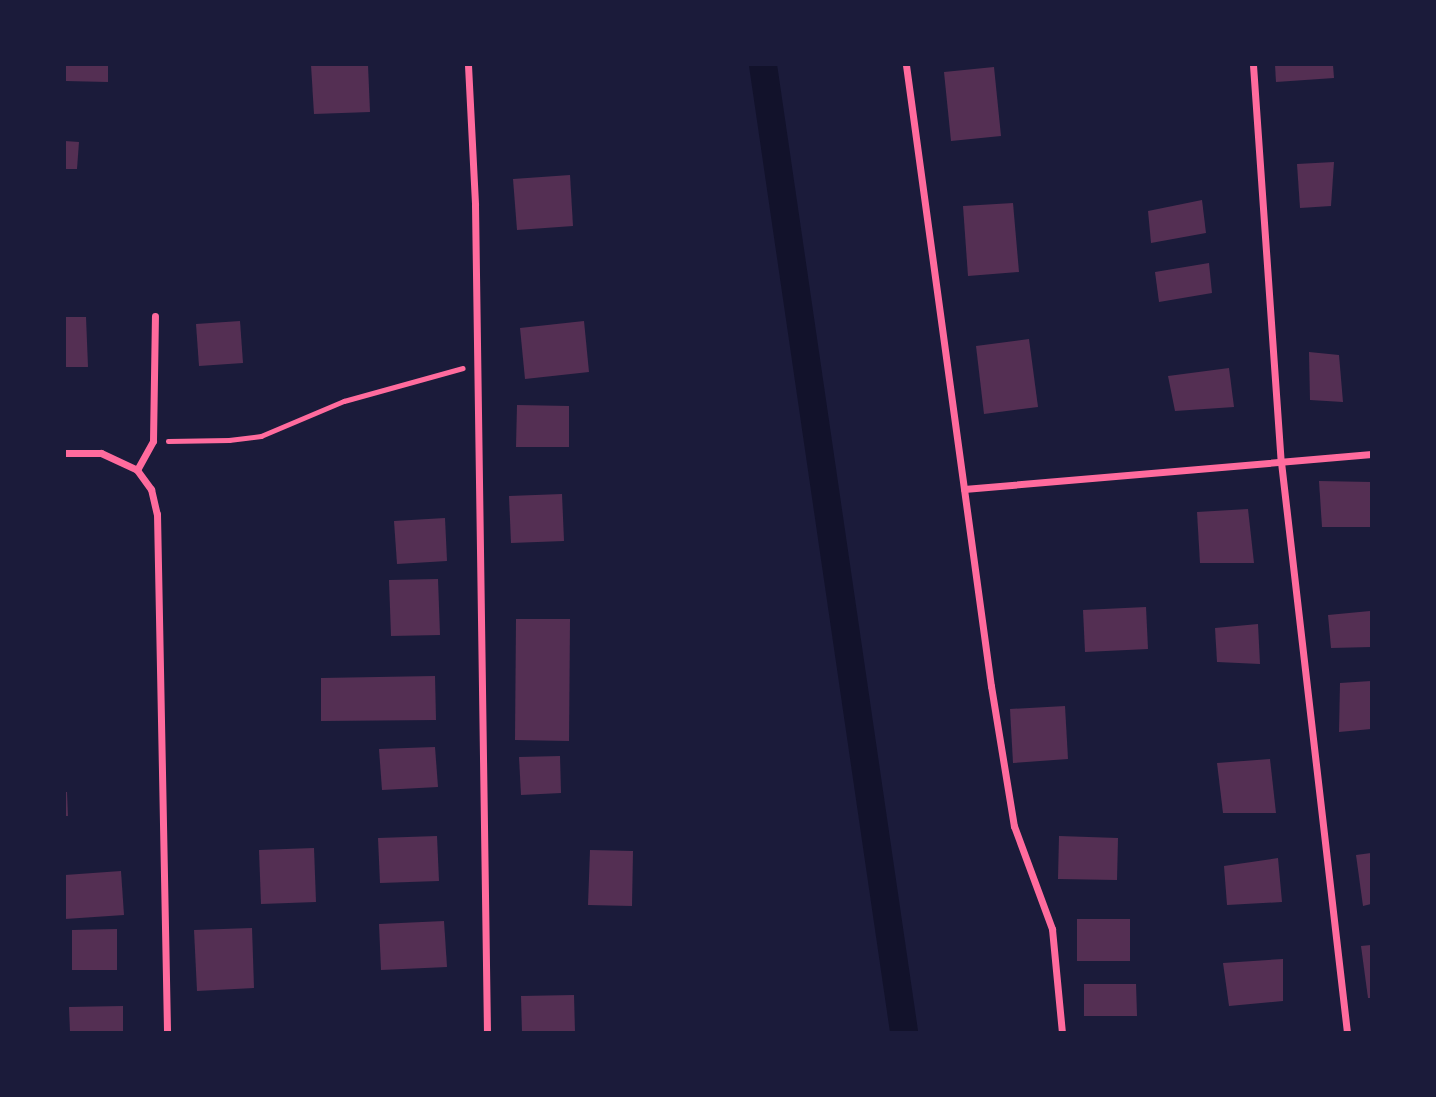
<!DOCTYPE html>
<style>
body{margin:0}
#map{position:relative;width:1436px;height:1097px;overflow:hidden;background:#1b1b3a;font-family:"Fira Sans",sans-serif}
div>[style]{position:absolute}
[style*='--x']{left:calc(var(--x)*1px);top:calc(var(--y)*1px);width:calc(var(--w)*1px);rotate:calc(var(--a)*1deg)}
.canal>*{height:28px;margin:-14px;padding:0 14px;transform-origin:14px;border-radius:14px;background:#12122b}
.building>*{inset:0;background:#542f53}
.path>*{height:4.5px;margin:-2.25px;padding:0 2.25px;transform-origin:2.25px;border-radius:2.25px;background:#ff6b9d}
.minor>*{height:7px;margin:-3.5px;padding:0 3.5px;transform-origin:3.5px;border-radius:3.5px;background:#ff6b9d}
span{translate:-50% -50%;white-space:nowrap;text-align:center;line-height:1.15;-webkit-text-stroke:7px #1b1b3a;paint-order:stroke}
.frame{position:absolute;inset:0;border:66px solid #1b1b3a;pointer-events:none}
</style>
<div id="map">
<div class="canal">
<div style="--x:763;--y:65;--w:977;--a:81.7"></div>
</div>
<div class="building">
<div style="clip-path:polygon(65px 65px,108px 65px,108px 82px,65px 81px)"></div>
<div style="clip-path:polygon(311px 65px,368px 65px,370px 112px,314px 114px)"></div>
<div style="clip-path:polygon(1275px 65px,1333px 65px,1334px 78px,1276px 82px)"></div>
<div style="clip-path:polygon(994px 67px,1001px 136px,951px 141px,944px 72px)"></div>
<div style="clip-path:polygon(65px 141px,79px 142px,77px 169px,65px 169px)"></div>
<div style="clip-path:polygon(1334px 162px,1331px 206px,1300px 208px,1297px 164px)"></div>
<div style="clip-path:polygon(570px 175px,573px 226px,517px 230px,513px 179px)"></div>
<div style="clip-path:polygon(1202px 200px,1206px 233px,1151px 243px,1148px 211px)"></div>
<div style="clip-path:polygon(1013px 203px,1019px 272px,968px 276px,963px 206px)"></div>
<div style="clip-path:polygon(1209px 263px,1212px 293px,1159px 302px,1155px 272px)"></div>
<div style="clip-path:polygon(65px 317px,86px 317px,88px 367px,65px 367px)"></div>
<div style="clip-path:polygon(240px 321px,243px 363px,199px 366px,196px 324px)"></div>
<div style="clip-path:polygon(584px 321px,589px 372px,525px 379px,520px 328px)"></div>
<div style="clip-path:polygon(1029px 339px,1038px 407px,984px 414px,976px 346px)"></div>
<div style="clip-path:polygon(1309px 352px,1339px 355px,1343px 402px,1310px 400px)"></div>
<div style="clip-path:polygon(1229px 368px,1234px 407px,1175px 411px,1168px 376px)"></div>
<div style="clip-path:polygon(517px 405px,569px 406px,569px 447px,516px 447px)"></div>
<div style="clip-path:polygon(1319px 481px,1371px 482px,1371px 527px,1322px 527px)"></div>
<div style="clip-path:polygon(562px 494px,564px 541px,511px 543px,509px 496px)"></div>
<div style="clip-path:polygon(1248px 509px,1254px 563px,1200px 563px,1197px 512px)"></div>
<div style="clip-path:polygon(445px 518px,447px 561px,397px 564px,394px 521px)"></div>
<div style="clip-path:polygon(438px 579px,440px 635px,391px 636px,389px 580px)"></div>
<div style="clip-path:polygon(1146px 607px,1148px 649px,1085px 652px,1083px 610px)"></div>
<div style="clip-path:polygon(1370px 611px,1371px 647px,1331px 648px,1328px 615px)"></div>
<div style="clip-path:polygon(516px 619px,570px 619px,569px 741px,515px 740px)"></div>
<div style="clip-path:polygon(1258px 624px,1260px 664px,1217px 662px,1215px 628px)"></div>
<div style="clip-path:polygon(435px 676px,436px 720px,321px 721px,321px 678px)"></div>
<div style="clip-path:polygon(1371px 681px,1371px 729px,1339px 732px,1340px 683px)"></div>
<div style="clip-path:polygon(1065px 706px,1068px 759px,1013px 763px,1010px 709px)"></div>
<div style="clip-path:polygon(435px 747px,438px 787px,382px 790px,379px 749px)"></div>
<div style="clip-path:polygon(560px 756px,561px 793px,521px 795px,519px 757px)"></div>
<div style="clip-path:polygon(1270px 759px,1276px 813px,1223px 813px,1217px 763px)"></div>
<div style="clip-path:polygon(65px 792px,67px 792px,68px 816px,65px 816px)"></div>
<div style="clip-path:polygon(437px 836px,439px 881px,380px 883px,378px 838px)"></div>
<div style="clip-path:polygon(1059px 836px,1118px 838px,1117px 880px,1058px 879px)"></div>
<div style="clip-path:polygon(314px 848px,316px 902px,261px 904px,259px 850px)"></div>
<div style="clip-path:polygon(590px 850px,633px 851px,632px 906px,588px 905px)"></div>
<div style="clip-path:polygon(1371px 853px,1371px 904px,1363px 906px,1356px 855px)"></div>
<div style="clip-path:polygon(1278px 858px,1282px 902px,1227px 905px,1224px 866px)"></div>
<div style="clip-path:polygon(121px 871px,124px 915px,65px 919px,65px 875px)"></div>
<div style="clip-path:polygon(1077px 919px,1130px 919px,1130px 961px,1077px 961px)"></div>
<div style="clip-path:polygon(444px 921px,447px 967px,381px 970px,379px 924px)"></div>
<div style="clip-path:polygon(252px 928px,254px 988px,197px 991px,194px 930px)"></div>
<div style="clip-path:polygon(117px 929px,117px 970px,72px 970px,72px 930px)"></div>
<div style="clip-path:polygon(1371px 945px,1371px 998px,1368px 998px,1361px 946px)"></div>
<div style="clip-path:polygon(1283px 959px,1283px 1001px,1229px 1006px,1223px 963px)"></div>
<div style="clip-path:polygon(1084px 984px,1136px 984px,1137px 1016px,1084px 1016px)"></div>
<div style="clip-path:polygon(574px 995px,575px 1032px,522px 1032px,521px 996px)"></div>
<div style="clip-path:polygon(123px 1006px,123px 1032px,70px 1032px,69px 1007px)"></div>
</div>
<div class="path">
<div style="--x:168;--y:441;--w:61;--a:-0.9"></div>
<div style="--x:229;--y:440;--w:32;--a:-7"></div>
<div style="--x:261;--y:436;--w:90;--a:-22.9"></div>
<div style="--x:344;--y:401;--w:123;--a:-15.5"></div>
</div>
<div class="minor">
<div style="--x:468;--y:65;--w:140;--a:87.1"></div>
<div style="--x:475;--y:205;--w:827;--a:89.17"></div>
<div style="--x:906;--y:65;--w:627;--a:82.21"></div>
<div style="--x:991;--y:686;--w:142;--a:80.7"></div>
<div style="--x:1014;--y:826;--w:110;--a:69.7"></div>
<div style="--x:1052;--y:929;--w:103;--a:84.5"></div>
<div style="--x:1253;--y:65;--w:398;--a:86"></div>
<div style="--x:1281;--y:462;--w:574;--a:83.4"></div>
<div style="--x:65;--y:453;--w:36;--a:0"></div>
<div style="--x:101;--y:453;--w:40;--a:25"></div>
<div style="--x:137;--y:470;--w:24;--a:54"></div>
<div style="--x:151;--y:489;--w:26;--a:77"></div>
<div style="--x:157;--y:514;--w:518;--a:88.89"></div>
<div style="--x:137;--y:470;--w:33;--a:-61"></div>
<div style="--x:153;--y:441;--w:125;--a:-89.1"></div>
<div style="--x:964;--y:489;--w:409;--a:-4.9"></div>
</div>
<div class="frame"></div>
</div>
